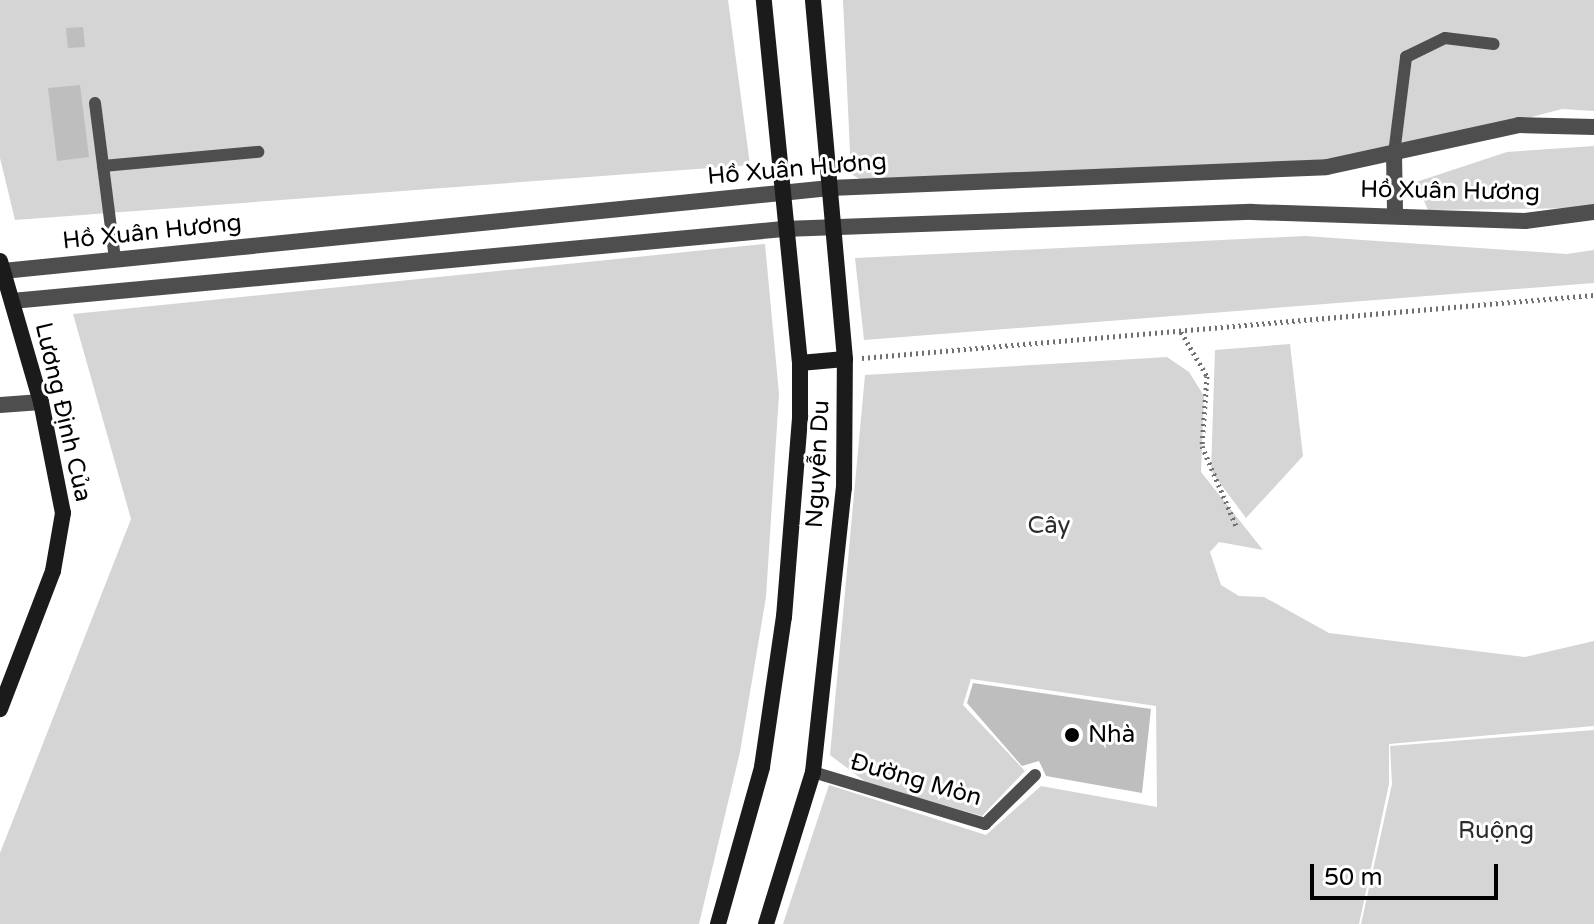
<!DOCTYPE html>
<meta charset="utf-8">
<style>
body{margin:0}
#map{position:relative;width:1594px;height:924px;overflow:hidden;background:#fff;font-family:"Varela Round",sans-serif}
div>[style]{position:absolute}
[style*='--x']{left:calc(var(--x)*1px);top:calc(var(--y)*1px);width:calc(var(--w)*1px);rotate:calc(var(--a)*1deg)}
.green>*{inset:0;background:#d5d5d5}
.building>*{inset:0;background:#bebebe}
.path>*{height:5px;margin-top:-2.5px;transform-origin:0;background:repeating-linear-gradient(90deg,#707070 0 2px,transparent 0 6px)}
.lane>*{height:12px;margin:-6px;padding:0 6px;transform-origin:6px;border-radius:6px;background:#4e4e4e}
.street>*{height:16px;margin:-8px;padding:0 8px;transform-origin:8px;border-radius:8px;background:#4e4e4e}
.secondary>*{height:16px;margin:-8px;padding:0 8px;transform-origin:8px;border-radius:8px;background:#1b1b1b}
.dots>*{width:22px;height:22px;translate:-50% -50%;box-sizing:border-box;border:4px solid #fff;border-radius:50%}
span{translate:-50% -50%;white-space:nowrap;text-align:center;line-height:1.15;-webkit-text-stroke:6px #fff;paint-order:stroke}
.street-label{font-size:24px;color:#000}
.park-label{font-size:24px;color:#2c2c2c}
.poi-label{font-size:24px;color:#000}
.left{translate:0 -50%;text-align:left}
.scale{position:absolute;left:1310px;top:864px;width:188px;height:36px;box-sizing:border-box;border:4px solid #000;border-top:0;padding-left:10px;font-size:24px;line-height:28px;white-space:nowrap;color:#000;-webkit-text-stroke:6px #fff;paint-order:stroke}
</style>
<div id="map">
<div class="green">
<div style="clip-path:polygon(0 0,728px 0,750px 165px,15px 220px,0 158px)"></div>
<div style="clip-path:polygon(843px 0,1594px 0,1594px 111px,1562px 109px,1360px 162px,863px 181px,851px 174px)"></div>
<div style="clip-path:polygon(1594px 146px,1594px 208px,1428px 210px,1416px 182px,1507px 152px)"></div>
<div style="clip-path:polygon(1305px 236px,1567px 254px,1594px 250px,1594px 283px,864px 340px,855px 258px)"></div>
<div style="clip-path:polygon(765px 244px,779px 394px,766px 597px,740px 752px,699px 924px,0 924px,0 853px,131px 519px,73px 314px)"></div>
<div style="clip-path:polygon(1290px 344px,1303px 456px,1246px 518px,1211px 471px,1215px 350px)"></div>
<div style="clip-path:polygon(1167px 357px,1189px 372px,1204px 396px,1201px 472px,1263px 550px,1219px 542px,1210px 552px,1221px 585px,1239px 596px,1264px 597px,1329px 633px,1525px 657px,1594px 641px,1594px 726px,1389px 744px,1389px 784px,1359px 924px,783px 924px,829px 785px,986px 835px,1041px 786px,1157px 807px,1156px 706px,971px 679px,963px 705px,1025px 771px,982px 816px,867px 783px,830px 755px,865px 375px)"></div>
<div style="clip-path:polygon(1594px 730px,1594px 924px,1361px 924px,1392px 784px,1390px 746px)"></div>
</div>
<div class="building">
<div style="clip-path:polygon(83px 27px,85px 47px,68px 48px,66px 28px)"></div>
<div style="clip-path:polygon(80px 85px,89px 157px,57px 161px,48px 88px)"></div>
<div style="clip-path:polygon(973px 683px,1151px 709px,1142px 793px,1046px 776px,1039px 761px,1022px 766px,967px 703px)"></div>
</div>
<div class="path">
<div style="--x:1181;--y:332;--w:51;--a:59.4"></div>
<div style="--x:1207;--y:376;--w:70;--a:94.1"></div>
<div style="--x:1202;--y:446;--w:89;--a:66.9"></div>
<div style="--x:862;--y:358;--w:735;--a:-4.92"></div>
</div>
<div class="lane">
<div style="--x:95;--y:103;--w:157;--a:82.7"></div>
<div style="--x:1394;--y:154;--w:98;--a:-82.9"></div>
<div style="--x:1406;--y:57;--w:43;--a:-26"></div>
<div style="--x:1445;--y:38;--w:49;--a:7"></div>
<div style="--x:103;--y:166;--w:156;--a:-5.2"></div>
<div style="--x:813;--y:772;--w:180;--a:16.8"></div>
<div style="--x:985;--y:824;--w:70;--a:-44.4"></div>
</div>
<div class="street">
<div style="--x:1394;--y:154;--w:60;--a:89"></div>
<div style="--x:3;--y:271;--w:831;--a:-5.73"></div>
<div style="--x:830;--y:188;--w:497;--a:-2.4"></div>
<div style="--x:1327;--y:167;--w:197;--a:-12.3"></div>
<div style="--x:1519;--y:125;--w:75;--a:1.5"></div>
<div style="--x:12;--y:301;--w:775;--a:-5.33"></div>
<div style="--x:784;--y:229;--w:468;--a:-2.1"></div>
<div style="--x:1252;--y:212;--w:273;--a:1.9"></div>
<div style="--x:1525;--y:221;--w:70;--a:-7.4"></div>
<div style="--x:0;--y:405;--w:41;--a:-4.2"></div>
</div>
<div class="secondary">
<div style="--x:0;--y:261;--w:147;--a:73.8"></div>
<div style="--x:41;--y:402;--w:113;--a:78.8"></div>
<div style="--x:63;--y:513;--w:59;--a:99.8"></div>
<div style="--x:53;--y:571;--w:148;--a:111"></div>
<div style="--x:800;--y:363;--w:45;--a:-5.1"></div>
<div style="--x:718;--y:924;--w:163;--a:-74.3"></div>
<div style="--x:762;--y:767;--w:152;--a:-81.7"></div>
<div style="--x:784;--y:617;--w:202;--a:-85.4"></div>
<div style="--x:800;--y:416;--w:53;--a:-90"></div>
<div style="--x:800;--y:363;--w:365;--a:-95.7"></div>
<div style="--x:766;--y:924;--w:159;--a:-72.8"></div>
<div style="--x:813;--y:772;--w:286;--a:-83.8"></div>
<div style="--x:844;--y:488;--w:129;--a:-89.6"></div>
<div style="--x:845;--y:359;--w:360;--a:-95.1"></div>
</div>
<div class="dots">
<div style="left:1072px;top:735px;background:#000"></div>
</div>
<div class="street-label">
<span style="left:797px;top:169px;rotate:-5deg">Hồ Xuân Hương</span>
<span style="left:1450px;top:191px;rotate:1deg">Hồ Xuân Hương</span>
<span style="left:152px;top:232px;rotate:-6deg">Hồ Xuân Hương</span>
<span style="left:63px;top:412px;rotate:77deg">Lương Định Của</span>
<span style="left:818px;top:464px;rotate:-87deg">Nguyễn Du</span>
<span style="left:916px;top:780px;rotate:16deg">Đường Mòn</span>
</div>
<div class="park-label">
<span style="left:1049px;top:526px">Cây</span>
<span style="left:1496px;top:831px">Ruộng</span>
</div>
<div class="poi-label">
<span class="left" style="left:1088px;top:735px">Nhà</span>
</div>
<div class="scale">50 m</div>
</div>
